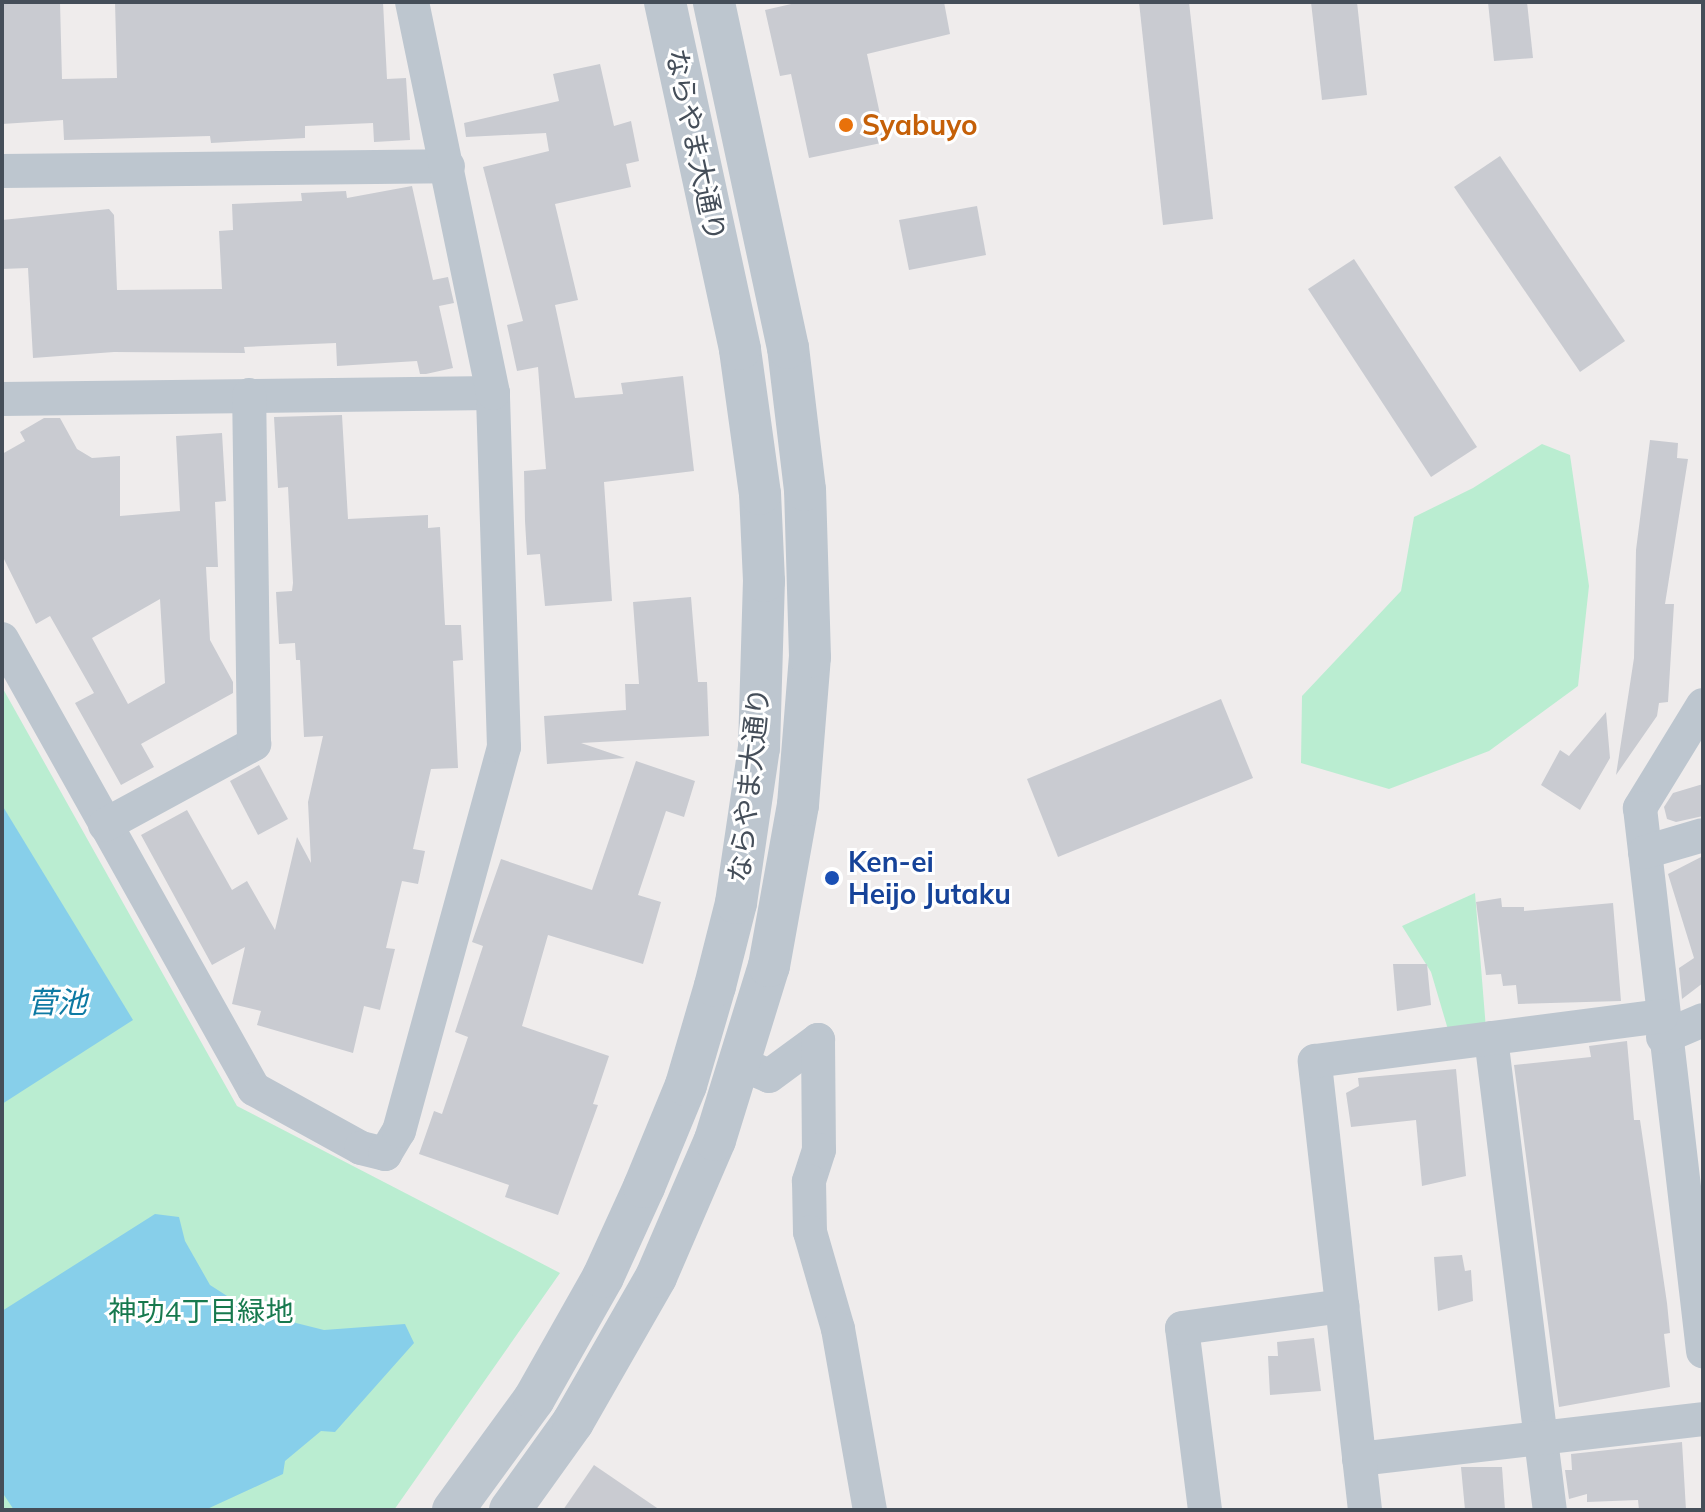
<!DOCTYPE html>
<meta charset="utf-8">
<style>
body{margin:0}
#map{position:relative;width:1705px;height:1512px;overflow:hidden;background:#efecec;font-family:Mulish,"Noto Sans JP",sans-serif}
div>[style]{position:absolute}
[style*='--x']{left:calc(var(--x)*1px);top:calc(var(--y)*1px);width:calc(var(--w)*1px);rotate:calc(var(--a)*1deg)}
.green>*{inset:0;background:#baedd1}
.water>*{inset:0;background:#87cfea}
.building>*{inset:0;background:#c9cbd1}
.minor>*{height:34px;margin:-17px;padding:0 17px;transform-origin:17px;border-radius:17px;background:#bdc6cf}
.tertiary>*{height:42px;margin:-21px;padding:0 21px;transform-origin:21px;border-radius:21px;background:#bdc6cf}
.dots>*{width:22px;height:22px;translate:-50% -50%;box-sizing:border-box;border:4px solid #fff;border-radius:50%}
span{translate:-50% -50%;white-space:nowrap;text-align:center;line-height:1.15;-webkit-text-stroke:6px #fff;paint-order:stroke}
.food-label{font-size:28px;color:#c56008;font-weight:700}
.left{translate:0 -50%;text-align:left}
.street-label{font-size:28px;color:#454e59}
.transit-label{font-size:28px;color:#164399;font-weight:700}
.park-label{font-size:28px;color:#17794e}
.water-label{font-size:30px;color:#0e7aa3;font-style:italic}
.frame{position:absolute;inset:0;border:4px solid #454e59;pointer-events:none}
</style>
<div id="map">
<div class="green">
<div style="clip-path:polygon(1542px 444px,1570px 455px,1589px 586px,1578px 686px,1489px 751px,1389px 789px,1301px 763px,1302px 696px,1401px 591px,1414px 517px,1473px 488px)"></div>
<div style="clip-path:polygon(2px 687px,237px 1106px,560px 1273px,394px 1510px,2px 1510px)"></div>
<div style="clip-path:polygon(1475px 893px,1486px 1029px,1449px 1033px,1431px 972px,1402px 926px)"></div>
</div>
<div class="water">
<div style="clip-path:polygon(2px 805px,133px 1020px,2px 1104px)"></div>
<div style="clip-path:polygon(155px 1214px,179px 1217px,185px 1241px,210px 1285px,252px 1312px,324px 1330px,405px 1324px,414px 1343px,335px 1432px,321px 1431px,285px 1461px,283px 1474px,205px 1510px,14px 1510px,2px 1492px,2px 1311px)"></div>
</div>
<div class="building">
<div style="clip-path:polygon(2px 2px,60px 2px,62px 79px,117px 78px,115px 2px,383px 2px,387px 79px,406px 78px,410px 140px,374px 142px,373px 123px,305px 126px,305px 138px,211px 143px,210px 136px,64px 140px,63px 120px,2px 124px)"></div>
<div style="clip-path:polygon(800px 2px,944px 2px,950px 34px,867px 54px,886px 142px,809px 158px,791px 74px,780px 76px,765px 10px)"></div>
<div style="clip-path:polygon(1139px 2px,1189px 2px,1213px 219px,1163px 225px)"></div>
<div style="clip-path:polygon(1311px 2px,1357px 2px,1367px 95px,1322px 100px)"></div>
<div style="clip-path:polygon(1488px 2px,1527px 2px,1533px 58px,1494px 61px)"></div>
<div style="clip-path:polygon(600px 64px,614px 126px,631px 121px,639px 161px,626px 164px,631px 187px,555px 204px,578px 300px,555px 305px,575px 398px,623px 394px,621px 383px,683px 376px,694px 471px,604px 482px,612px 601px,545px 606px,540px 554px,527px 555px,525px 521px,524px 471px,546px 469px,538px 367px,517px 371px,507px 325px,523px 321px,483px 167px,549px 151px,546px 133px,466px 137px,464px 123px,559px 101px,553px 74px)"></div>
<div style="clip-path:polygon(1500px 156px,1625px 341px,1580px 372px,1454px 187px)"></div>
<div style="clip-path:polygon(412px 186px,433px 280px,448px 277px,454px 303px,439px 306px,453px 368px,426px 374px,420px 374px,417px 361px,337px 366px,336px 343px,244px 347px,245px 353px,114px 352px,33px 358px,28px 268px,2px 269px,2px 220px,109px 209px,114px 215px,117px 290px,222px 289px,219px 231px,233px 230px,232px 204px,302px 201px,301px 193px,346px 191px,347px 198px)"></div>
<div style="clip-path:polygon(977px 206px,986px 255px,909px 270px,899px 220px)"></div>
<div style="clip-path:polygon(1354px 259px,1477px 447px,1431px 477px,1308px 289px)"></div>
<div style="clip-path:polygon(342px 415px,348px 519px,428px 515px,428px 528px,440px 527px,445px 625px,461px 625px,463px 660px,453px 661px,458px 768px,431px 769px,413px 849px,425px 851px,418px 884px,402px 881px,386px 948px,395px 949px,380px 1010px,364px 1006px,353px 1053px,257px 1025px,261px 1011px,232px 1004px,245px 947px,212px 965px,141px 835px,187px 810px,232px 890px,247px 881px,275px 930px,297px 837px,311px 863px,308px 802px,323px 736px,304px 737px,300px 660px,296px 660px,295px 643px,279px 644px,276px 592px,292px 591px,293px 583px,288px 487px,278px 488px,274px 417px)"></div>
<div style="clip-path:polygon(evenodd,44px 418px,60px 418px,77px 449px,92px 458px,120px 456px,120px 516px,180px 511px,176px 436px,222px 433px,226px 501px,215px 502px,218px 567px,206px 567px,210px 640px,233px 682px,233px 693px,141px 744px,154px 767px,121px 785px,75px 703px,94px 693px,50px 616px,36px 624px,2px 555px,2px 454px,25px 441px,20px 432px,44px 418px,160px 599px,165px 683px,128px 704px,92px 638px,160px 599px)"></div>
<div style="clip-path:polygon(1650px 440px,1678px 443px,1677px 458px,1688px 459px,1665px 604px,1674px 604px,1668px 702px,1659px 703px,1657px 716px,1616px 775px,1634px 658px,1636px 550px)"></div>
<div style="clip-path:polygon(691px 597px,698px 682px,707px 682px,709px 736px,581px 743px,625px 758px,547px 764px,544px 716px,626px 710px,625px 684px,639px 684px,633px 602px)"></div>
<div style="clip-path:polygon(1221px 699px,1253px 778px,1058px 857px,1027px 779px)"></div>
<div style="clip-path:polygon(1606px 712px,1610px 758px,1580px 810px,1541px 785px,1560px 750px,1569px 756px)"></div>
<div style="clip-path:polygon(636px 761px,695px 781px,684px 817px,666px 811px,638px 895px,661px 902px,643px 964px,548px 935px,522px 1026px,609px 1056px,593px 1104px,598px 1105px,558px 1215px,505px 1197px,509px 1185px,419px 1154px,434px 1111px,442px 1114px,468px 1037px,455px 1032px,483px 946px,472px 942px,501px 859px,592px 890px)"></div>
<div style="clip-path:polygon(259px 765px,288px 819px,258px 835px,230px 781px)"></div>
<div style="clip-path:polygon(1703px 784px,1703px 816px,1676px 822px,1667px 819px,1664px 807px,1673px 793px)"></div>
<div style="clip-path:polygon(1703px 856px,1703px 983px,1682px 999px,1679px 968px,1694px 958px,1668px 874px)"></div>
<div style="clip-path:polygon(1501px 898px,1502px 907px,1524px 907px,1524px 911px,1613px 903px,1621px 1001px,1518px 1004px,1516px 985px,1503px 986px,1501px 974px,1486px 975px,1476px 902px)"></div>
<div style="clip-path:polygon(1393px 964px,1427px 964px,1431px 1005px,1397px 1011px)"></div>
<div style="clip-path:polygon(1627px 1041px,1634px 1120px,1640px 1120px,1667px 1303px,1670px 1333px,1664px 1334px,1670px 1387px,1559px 1407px,1514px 1065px,1591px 1057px,1589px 1046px)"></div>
<div style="clip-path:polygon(1456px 1069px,1466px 1176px,1422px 1186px,1416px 1120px,1351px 1127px,1346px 1093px,1359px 1086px,1358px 1078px)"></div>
<div style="clip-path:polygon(1462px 1255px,1465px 1271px,1471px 1270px,1473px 1301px,1438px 1311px,1434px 1257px)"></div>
<div style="clip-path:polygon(1314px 1338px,1321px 1391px,1270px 1395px,1268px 1356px,1278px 1356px,1277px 1342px)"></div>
<div style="clip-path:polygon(1682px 1442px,1686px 1510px,1639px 1510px,1638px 1500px,1587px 1502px,1587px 1494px,1569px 1499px,1565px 1470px,1572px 1470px,1571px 1454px)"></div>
<div style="clip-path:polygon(594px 1465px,660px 1510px,563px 1510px)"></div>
<div style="clip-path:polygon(1461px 1467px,1502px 1467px,1505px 1510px,1465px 1510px)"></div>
</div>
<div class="minor">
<div style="--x:2;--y:171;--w:446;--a:-0.6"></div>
<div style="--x:2;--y:399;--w:491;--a:-0.7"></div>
<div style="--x:2;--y:639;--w:516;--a:60.75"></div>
<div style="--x:254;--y:1089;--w:122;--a:28.9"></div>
<div style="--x:361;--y:1148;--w:25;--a:14"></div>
<div style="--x:385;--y:1154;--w:27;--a:-59"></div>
<div style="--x:399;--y:1131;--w:398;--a:-74.7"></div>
<div style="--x:504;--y:747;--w:354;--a:-91.8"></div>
<div style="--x:493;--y:393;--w:399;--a:-101.7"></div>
<div style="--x:1703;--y:705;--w:121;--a:121.5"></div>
<div style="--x:1640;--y:808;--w:547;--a:83.38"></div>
<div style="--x:105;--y:825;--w:170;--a:-28.5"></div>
<div style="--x:254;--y:744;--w:349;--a:-90.8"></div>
<div style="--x:1645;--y:852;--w:60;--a:-16.3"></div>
<div style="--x:1663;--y:1037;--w:43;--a:-23"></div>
<div style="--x:1491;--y:1038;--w:476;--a:82.9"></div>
<div style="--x:741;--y:1064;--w:30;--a:23"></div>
<div style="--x:769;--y:1076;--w:61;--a:-36.3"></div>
<div style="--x:818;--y:1040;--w:110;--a:89.5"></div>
<div style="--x:819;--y:1150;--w:33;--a:108"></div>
<div style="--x:809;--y:1181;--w:51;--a:88.9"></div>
<div style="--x:810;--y:1232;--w:101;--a:73.9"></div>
<div style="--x:838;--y:1329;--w:184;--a:80"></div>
<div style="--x:1359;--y:1459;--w:346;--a:-6.6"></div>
<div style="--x:1205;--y:1510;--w:183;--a:-97.2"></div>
<div style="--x:1182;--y:1328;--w:162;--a:-7.8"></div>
<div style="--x:1365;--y:1510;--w:452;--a:-96.4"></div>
<div style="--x:1315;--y:1061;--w:349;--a:-7.4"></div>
</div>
<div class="tertiary">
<div style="--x:453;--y:1510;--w:137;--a:-53.9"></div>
<div style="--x:534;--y:1399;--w:140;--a:-60.5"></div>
<div style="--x:603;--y:1277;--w:99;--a:-65.5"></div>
<div style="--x:644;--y:1187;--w:110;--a:-67.6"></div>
<div style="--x:686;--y:1085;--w:103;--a:-73.7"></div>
<div style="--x:715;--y:986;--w:86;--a:-75.8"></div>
<div style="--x:736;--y:903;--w:157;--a:-81.6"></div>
<div style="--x:759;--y:748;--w:167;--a:-88.3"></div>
<div style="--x:764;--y:581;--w:87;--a:-92.6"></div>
<div style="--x:760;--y:494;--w:146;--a:-97.9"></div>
<div style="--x:740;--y:349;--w:355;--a:-102.2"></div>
<div style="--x:510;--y:1510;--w:108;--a:-54.4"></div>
<div style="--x:573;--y:1422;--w:167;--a:-60.2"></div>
<div style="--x:656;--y:1277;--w:149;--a:-66.7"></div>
<div style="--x:715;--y:1140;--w:182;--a:-72.8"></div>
<div style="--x:769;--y:966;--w:164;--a:-79.8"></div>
<div style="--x:798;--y:805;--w:148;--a:-85.4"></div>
<div style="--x:810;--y:657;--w:167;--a:-91.7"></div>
<div style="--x:805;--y:490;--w:143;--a:-96.8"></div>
<div style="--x:788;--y:348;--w:354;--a:-102.1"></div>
</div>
<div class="dots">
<div style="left:846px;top:125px;background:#e8710a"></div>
<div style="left:832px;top:878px;background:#1a4fb4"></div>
</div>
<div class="food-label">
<span class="left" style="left:862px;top:125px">Syabuyo</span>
</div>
<div class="street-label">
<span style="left:696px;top:145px;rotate:78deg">ならやま大通り</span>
<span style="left:749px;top:785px;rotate:-84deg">ならやま大通り</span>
</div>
<div class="transit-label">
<span class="left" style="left:848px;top:878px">Ken-ei<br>Heijo Jutaku</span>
</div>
<div class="park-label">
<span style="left:201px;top:1311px">神功4丁目緑地</span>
</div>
<div class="water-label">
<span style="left:57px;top:1002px">菅池</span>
</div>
<div class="frame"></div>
</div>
